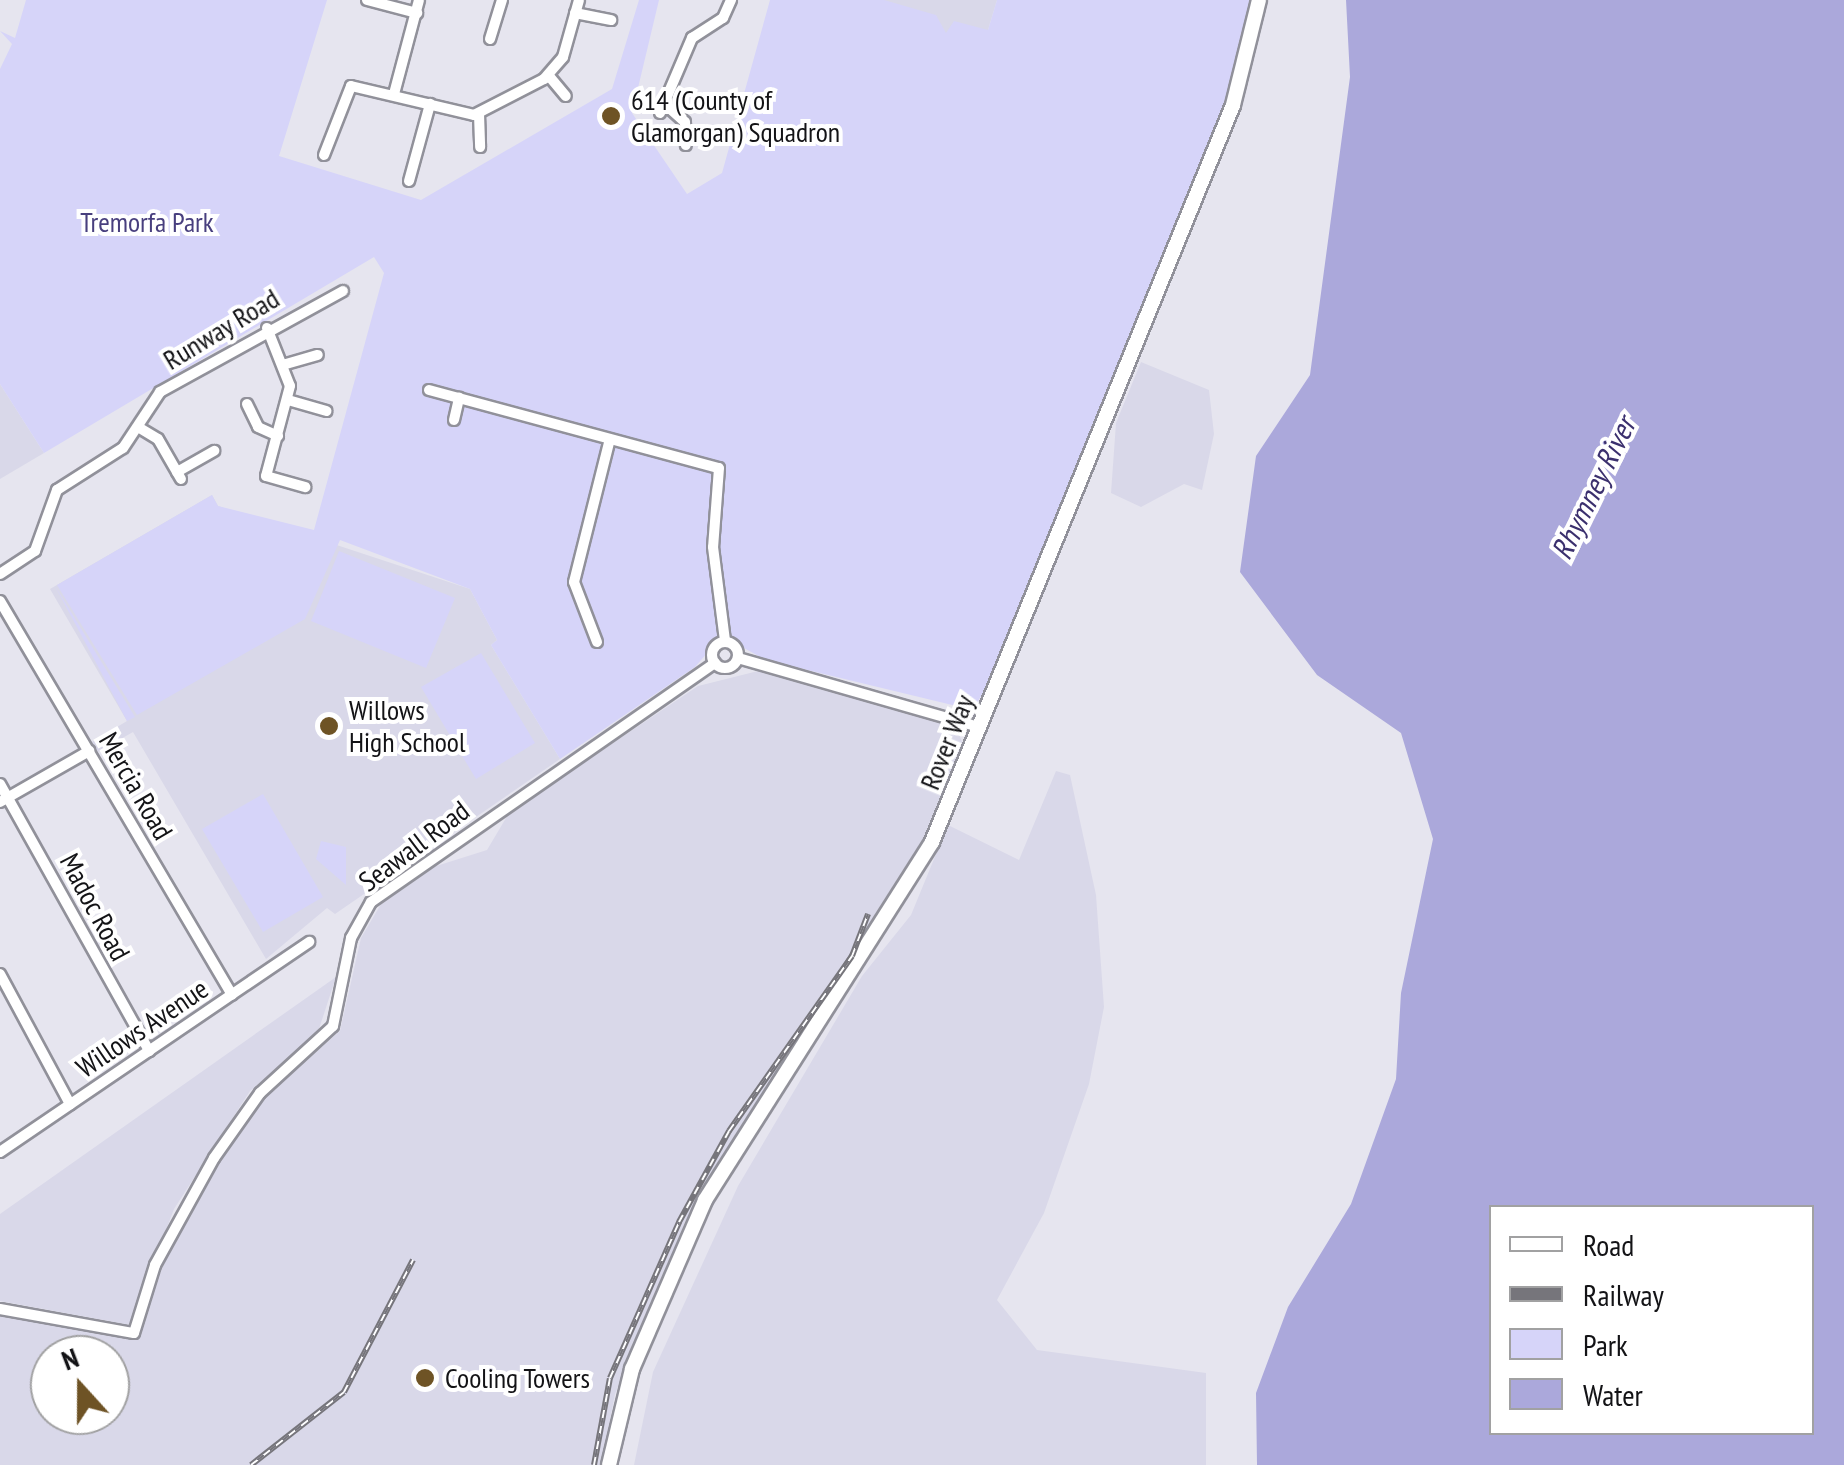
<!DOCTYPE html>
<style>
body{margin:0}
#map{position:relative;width:1844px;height:1465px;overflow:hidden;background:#e6e5ef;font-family:"PT Sans Narrow",sans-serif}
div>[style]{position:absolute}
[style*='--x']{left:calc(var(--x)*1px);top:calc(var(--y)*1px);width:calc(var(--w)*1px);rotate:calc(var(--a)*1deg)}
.built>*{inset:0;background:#d9d8e9}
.green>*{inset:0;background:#d6d4f9}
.water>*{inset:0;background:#aba8db}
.roads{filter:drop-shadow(2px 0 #91919a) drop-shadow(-2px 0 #91919a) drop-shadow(0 2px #91919a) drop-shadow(0 -2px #91919a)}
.street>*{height:10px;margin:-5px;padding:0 5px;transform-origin:5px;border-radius:5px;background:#fff}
.street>.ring{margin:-5px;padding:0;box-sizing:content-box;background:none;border:10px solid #fff;border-radius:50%}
.secondary>*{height:14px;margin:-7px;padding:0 7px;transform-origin:7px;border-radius:7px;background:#fff}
.rail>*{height:6px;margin-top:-3px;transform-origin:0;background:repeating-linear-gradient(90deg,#fff 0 8px,#76757b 0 16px);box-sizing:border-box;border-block:2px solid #76757b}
.dots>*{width:28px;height:28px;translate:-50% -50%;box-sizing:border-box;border:5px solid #fff;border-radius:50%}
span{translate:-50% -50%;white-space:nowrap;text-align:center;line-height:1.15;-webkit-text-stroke:8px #fff;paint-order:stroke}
.poi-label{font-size:28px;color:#131316}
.left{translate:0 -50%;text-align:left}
.park-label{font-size:28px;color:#483f7e}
.street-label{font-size:28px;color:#131316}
.water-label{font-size:30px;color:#3b306e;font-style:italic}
.legend{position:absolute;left:1489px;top:1205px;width:325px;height:230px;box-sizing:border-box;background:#fff;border:2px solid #a1a1a2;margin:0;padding:12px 18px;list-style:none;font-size:30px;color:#131316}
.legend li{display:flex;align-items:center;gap:20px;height:50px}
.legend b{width:50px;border:2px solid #a1a1a2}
.north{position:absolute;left:30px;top:1335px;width:100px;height:100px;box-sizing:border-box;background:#fff;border:2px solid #a1a1a2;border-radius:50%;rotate:339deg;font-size:28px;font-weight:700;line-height:40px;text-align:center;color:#131316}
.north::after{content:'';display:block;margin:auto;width:35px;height:45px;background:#6e5325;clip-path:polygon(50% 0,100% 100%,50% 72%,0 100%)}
</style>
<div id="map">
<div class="built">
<div style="clip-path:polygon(843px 0,997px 0,988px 30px,947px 36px)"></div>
<div style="clip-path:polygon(1141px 362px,1209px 390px,1214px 434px,1202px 490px,1184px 484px,1141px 507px,1111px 493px,1116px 423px)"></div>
<div style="clip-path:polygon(0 384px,44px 453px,0 479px)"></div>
<div style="clip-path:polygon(212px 495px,218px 506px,470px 589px,497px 640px,491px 645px,560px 759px,335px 914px,327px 908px,266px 959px,133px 732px,98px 752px,92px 742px,127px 721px,50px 589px)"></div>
<div style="clip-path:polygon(evenodd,758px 671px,956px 727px,962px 742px,932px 825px,881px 920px,685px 1222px,615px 1394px,601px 1465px,0 1465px,0 1314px,139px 1337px,165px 1259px,229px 1144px,261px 1100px,340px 1031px,361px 938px,381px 904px,430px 868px,487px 850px,509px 813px,698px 686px,758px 671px,50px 1355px,110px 1355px,110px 1415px,50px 1415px,50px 1355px)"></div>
<div style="clip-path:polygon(1056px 771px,1070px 775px,1096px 895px,1104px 1007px,1089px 1084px,1044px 1213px,997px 1300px,1037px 1350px,1206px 1373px,1206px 1465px,634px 1465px,653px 1372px,738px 1186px,862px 976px,911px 915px,948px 825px,1019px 860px)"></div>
<div style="clip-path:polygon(336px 977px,317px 1035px,250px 1091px,174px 1209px,130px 1325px,0 1301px,0 1214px)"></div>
</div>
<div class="green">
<div style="clip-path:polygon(26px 0,327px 0,279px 156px,421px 200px,612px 89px,639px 0,659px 0,632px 113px,687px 194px,722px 173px,770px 0,884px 0,936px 15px,946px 33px,954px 21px,988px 30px,997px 0,1254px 0,1229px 101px,1005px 654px,973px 710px,766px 660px,722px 636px,695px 667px,560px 759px,491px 645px,497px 640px,470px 589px,340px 540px,305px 619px,137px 715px,57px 585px,212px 495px,218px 506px,314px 530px,384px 273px,374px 257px,44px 453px,0 384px,0 69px,12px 44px,0 31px,15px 38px)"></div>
<div style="clip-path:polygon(339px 551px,455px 598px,426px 668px,311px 621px)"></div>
<div style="clip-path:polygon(55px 586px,135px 717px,127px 721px)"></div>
<div style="clip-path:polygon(481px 653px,535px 743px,476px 779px,421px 687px)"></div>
<div style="clip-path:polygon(263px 794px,323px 897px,263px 932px,202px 829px)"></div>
<div style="clip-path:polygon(321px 841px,346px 847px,346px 885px,316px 859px)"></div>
</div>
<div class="water">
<div style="clip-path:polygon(evenodd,1346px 0,1844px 0,1844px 1465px,1257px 1465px,1256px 1393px,1288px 1307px,1351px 1204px,1396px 1079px,1401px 993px,1433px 839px,1401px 733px,1317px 675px,1240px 572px,1256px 456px,1310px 375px,1350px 77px,1346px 0,1492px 1208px,1812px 1208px,1812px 1432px,1492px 1432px,1492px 1208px)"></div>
</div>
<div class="roads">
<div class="street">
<div style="--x:367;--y:0;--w:52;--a:14.6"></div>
<div style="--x:575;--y:13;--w:37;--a:11"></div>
<div style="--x:490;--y:39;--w:41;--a:-72.9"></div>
<div style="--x:549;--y:76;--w:26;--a:50"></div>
<div style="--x:394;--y:94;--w:97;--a:-75.1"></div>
<div style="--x:666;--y:105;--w:25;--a:42"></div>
<div style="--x:685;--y:122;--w:23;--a:88"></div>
<div style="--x:660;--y:113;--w:82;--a:-66.9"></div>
<div style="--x:692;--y:38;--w:37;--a:-33"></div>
<div style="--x:723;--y:18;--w:20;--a:-66"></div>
<div style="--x:479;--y:114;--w:33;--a:88"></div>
<div style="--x:324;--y:155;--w:74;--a:-68.6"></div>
<div style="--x:351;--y:86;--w:126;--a:13.3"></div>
<div style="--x:474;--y:115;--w:79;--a:-27.2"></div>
<div style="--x:544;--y:79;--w:29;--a:-49"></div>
<div style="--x:563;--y:57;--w:59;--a:-74.3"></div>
<div style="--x:409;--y:181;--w:80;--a:-74.7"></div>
<div style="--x:267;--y:328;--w:62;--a:68.4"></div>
<div style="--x:290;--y:386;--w:93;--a:104.9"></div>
<div style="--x:266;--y:476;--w:41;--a:15.8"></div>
<div style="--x:286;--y:364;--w:33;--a:-16"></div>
<div style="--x:429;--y:390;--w:300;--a:15.1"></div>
<div style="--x:719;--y:468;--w:79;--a:94.3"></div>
<div style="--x:713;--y:547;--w:95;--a:82.7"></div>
<div style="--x:288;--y:400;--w:40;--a:16"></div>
<div style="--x:247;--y:404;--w:25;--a:64"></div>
<div style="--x:258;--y:427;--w:22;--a:24"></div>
<div style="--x:454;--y:420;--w:23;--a:-77"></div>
<div style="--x:138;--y:427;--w:23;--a:31"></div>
<div style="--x:158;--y:439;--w:46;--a:60.1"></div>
<div style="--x:177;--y:472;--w:43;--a:-29.6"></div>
<div style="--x:0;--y:574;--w:42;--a:-33.3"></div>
<div style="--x:35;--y:551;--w:65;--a:-70.2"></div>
<div style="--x:57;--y:490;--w:78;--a:-32.5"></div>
<div style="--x:123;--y:448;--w:67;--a:-56.5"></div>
<div style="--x:160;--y:392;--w:209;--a:-28.9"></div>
<div style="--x:0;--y:601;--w:457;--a:59.5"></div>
<div class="ring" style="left:712px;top:642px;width:16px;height:16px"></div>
<div style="--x:597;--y:642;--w:64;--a:-111"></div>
<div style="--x:574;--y:582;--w:147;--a:-75.9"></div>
<div style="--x:738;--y:658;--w:251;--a:16"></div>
<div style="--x:0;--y:784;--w:306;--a:60.8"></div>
<div style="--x:0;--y:802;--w:103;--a:-29.8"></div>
<div style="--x:0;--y:974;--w:148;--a:61.7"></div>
<div style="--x:0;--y:1152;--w:374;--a:-34.2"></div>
<div style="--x:0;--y:1309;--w:136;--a:10.2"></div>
<div style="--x:134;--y:1333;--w:71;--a:-72.8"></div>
<div style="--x:155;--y:1265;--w:122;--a:-61.1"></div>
<div style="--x:214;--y:1158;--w:80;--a:-54.7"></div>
<div style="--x:260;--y:1093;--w:99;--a:-42.5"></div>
<div style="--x:333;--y:1026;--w:90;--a:-78.4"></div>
<div style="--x:351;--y:938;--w:41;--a:-60.9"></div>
<div style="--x:371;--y:902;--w:419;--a:-34.8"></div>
</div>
<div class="secondary">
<div style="--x:609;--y:1465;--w:99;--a:-76.5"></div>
<div style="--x:632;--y:1369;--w:184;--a:-66.6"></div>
<div style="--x:705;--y:1200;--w:424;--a:-57.6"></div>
<div style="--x:932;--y:842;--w:796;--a:-67.78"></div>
<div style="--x:1233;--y:105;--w:108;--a:-76.1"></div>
</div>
</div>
<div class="rail">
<div style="--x:251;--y:1465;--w:118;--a:-38.1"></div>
<div style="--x:344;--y:1392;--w:149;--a:-62.4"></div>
<div style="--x:594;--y:1465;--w:88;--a:-79.6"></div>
<div style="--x:610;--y:1378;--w:171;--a:-66.1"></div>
<div style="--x:679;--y:1222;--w:104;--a:-61.2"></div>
<div style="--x:729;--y:1131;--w:214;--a:-54.9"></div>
<div style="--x:852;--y:956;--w:45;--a:-69.1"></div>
</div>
<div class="dots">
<div style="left:611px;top:116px;background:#6e5325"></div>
<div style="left:329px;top:726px;background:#6e5325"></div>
<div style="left:425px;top:1378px;background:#6e5325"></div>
</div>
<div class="poi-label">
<span class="left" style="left:631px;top:116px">614 (County of<br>Glamorgan) Squadron</span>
<span class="left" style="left:349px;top:726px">Willows<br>High School</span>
<span class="left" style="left:445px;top:1378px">Cooling Towers</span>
</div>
<div class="park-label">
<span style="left:147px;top:222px">Tremorfa Park</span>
</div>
<div class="street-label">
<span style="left:221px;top:329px;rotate:-31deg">Runway Road</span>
<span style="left:947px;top:742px;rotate:-68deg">Rover Way</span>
<span style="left:136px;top:786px;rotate:60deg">Mercia Road</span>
<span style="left:414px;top:846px;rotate:-37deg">Seawall Road</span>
<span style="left:95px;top:907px;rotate:62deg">Madoc Road</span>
<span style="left:142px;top:1028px;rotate:-34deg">Willows Avenue</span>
</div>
<div class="water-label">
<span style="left:1593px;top:488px;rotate:-64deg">Rhymney River</span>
</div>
<ul class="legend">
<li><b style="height:12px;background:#fff"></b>Road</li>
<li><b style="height:12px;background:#76757b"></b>Railway</li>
<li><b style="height:28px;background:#d6d4f9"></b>Park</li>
<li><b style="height:28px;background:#aba8db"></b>Water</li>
</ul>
<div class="north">N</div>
</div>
